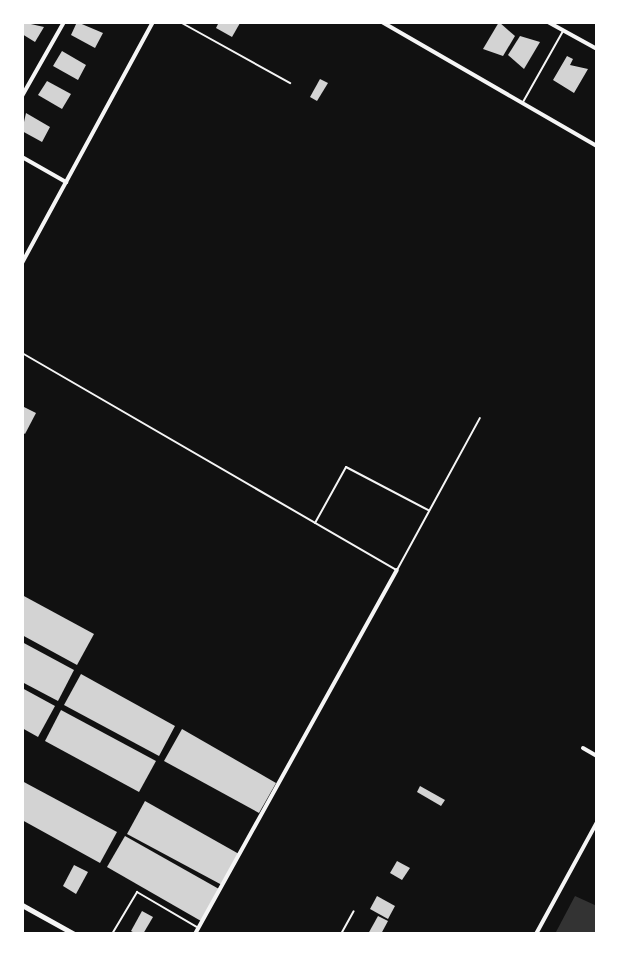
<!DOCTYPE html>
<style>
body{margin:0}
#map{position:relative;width:619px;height:956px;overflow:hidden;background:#111;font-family:Quicksand,sans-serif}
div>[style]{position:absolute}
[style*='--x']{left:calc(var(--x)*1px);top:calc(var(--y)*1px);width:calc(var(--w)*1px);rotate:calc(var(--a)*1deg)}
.water>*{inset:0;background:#333}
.building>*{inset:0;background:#d3d3d3}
.service>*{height:2px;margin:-1px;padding:0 1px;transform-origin:1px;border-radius:1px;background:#f5f5f5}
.minor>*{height:4px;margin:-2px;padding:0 2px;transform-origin:2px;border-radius:2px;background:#f5f5f5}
.tertiary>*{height:5px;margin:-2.5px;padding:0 2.5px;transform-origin:2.5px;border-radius:2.5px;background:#f5f5f5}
span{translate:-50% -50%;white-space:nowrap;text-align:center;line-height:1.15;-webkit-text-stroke:6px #fff;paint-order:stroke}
.frame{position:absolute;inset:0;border:24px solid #fff;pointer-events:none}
</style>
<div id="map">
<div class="water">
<div style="clip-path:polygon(575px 896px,597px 906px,597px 934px,556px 932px)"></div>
</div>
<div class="building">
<div style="clip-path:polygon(22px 22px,44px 27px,35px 42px,22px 34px)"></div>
<div style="clip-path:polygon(77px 22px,103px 33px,95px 48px,71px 35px)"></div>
<div style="clip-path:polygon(219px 22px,238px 22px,240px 23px,232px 37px,216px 28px)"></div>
<div style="clip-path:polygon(499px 22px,515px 36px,503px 56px,483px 49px)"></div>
<div style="clip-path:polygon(520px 36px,540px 42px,524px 69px,508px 55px)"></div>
<div style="clip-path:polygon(62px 51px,86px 65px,78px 80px,53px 66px)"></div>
<div style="clip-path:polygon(567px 56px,573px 59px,570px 65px,588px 69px,574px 93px,553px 80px)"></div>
<div style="clip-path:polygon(320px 79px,328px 83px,317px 101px,310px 97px)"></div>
<div style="clip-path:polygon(47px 81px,71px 94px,62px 109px,38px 95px)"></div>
<div style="clip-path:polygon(26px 113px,50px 127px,42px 142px,22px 131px)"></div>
<div style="clip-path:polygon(22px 406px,36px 413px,25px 434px,22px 432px)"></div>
<div style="clip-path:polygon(22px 595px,94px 634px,77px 665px,22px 635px)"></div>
<div style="clip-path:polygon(22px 642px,74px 670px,58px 701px,22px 682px)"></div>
<div style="clip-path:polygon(81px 674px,175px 726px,159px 756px,64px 705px)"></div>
<div style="clip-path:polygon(22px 688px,55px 706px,38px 737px,22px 728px)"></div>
<div style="clip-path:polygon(61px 710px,156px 761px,139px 792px,45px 741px)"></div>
<div style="clip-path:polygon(182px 729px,276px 783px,259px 813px,164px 761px)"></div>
<div style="clip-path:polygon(22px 781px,117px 832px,100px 863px,22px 820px)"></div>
<div style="clip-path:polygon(420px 786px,445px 800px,441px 806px,417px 792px)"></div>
<div style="clip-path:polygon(145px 801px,239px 854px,222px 885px,127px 834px)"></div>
<div style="clip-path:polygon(125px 836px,219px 889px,201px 921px,107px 867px)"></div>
<div style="clip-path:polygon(397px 861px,410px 868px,402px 880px,390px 873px)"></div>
<div style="clip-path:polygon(74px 865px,88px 872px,76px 894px,63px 886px)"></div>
<div style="clip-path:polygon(377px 896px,395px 906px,388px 919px,370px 909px)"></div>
<div style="clip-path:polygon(142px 911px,153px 917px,143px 934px,136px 934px,131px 931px)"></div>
<div style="clip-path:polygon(378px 916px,388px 921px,381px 934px,368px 934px)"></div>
</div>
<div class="service">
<div style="--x:180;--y:22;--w:126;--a:29"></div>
<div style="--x:523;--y:102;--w:81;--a:-60.6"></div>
<div style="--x:22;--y:353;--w:433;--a:30.1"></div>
<div style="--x:397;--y:570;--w:173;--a:-61.4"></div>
<div style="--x:315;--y:523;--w:64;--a:-61"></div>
<div style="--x:346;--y:467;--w:93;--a:27.7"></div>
<div style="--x:112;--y:934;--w:49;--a:-59.2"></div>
<div style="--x:137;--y:892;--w:69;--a:30.3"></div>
<div style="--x:341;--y:934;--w:26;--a:-61"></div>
</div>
<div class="minor">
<div style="--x:382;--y:22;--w:248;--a:30"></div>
<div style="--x:548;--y:22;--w:56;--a:28.9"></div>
<div style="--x:22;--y:96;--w:85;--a:-60.4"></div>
<div style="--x:22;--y:157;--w:51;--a:29.6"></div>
<div style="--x:22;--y:263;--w:274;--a:-61.5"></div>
<div style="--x:583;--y:748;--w:16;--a:30"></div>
<div style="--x:195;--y:934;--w:416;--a:-61"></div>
<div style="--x:536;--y:934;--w:128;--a:-61.4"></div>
</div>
<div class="tertiary">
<div style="--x:22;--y:905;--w:60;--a:29.1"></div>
</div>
<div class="frame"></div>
</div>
